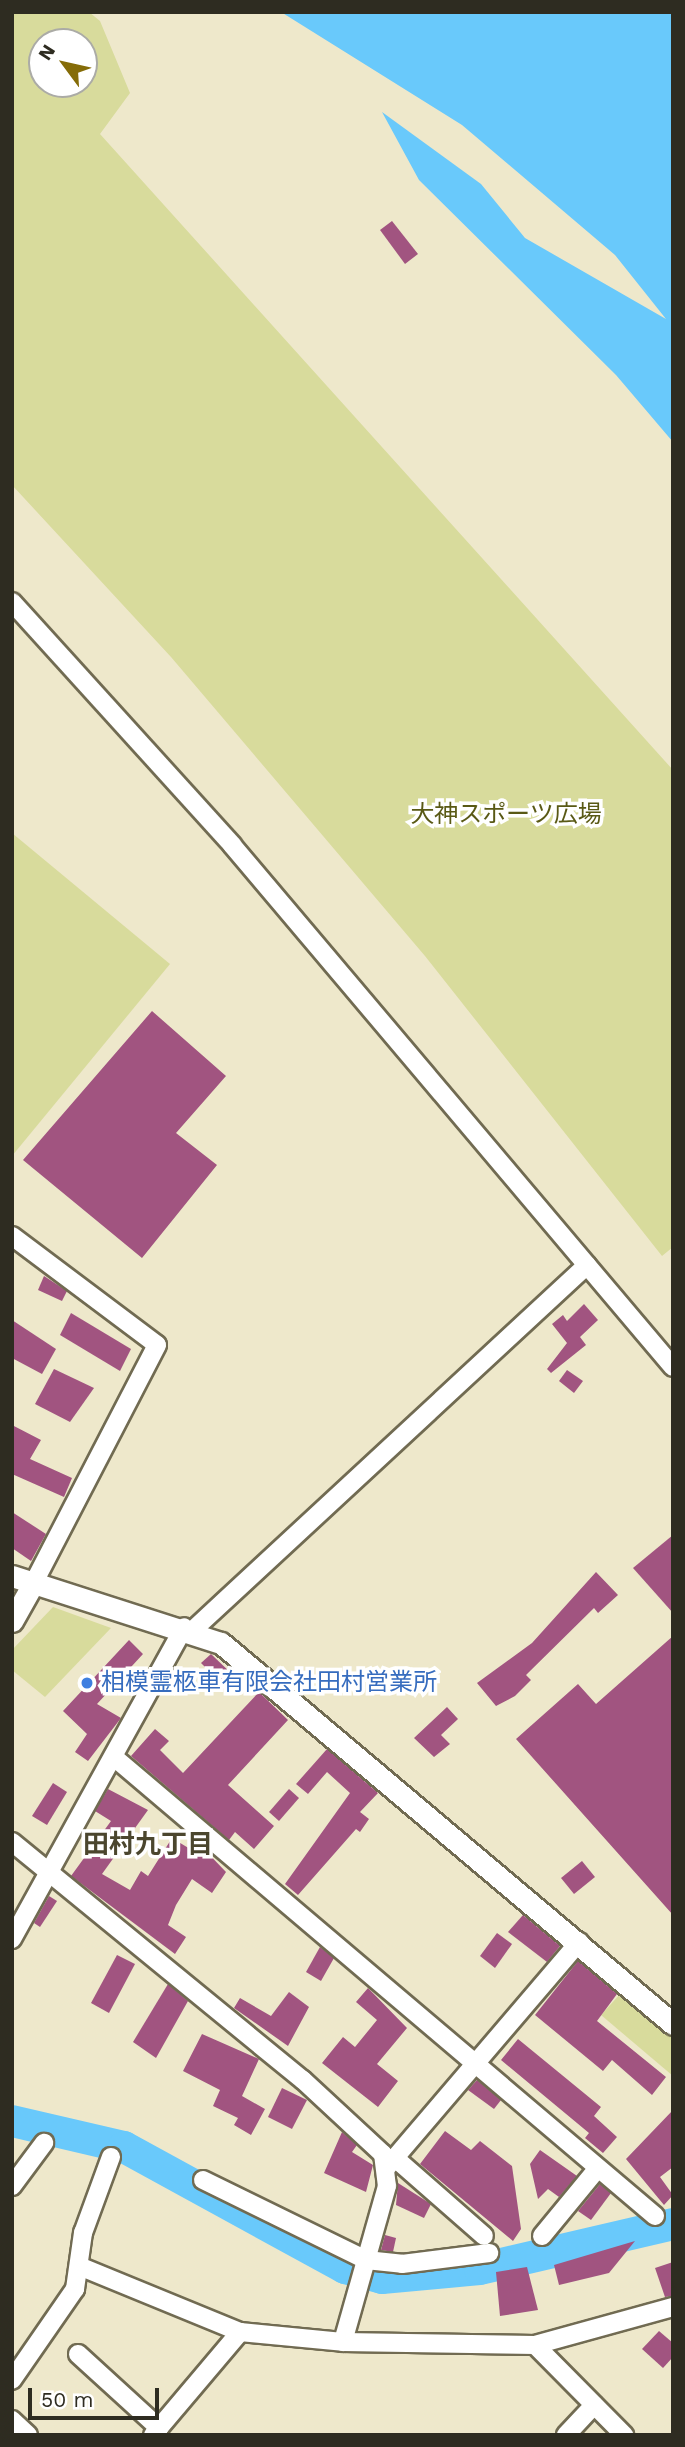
<!DOCTYPE html>
<meta charset="utf-8">
<style>
body{margin:0}
#map{position:relative;width:685px;height:2447px;overflow:hidden;background:#eee8cb;font-family:"Work Sans","Noto Sans JP",sans-serif}
div>[style]{position:absolute}
[style*='--x']{left:calc(var(--x)*1px);top:calc(var(--y)*1px);width:calc(var(--w)*1px);rotate:calc(var(--a)*1deg)}
.green>*{inset:0;background:#d8db9c}
.water>*{inset:0;background:#69c9fb}
.river>*{height:32px;margin:-16px;padding:0 16px;transform-origin:16px;border-radius:16px;background:#69c9fb}
.building>*{inset:0;background:#a15480}
.roads{filter:drop-shadow(2px 0 #716b52) drop-shadow(-2px 0 #716b52) drop-shadow(0 2px #716b52) drop-shadow(0 -2px #716b52)}
.minor>*{height:18px;margin:-9px;padding:0 9px;transform-origin:9px;border-radius:9px;background:#fff}
.tertiary>*{height:21px;margin:-10.5px;padding:0 10.5px;transform-origin:10.5px;border-radius:10.5px;background:#fff}
.dots>*{width:19px;height:19px;translate:-50% -50%;box-sizing:border-box;border:4px solid #fff;border-radius:50%}
span{translate:-50% -50%;white-space:nowrap;text-align:center;line-height:1.15;-webkit-text-stroke:7px #fff;paint-order:stroke}
.park-label{font-size:24px;color:#595915}
.shop-label{font-size:24px;color:#366cbe}
.left{translate:0 -50%;text-align:left}
.neighbourhood-label{font-size:26px;color:#4b462e;font-weight:700}
.frame{position:absolute;inset:0;border:14px solid #2e2c21;pointer-events:none}
.north{position:absolute;left:28px;top:28px;width:70px;height:70px;box-sizing:border-box;background:#fff;border:2px solid #ababa6;border-radius:50%;rotate:303deg;font-size:19px;font-weight:700;line-height:28px;text-align:center;color:#2e2c21}
.north::after{content:'';display:block;margin:auto;width:24px;height:32px;background:#856c08;clip-path:polygon(50% 0,100% 100%,50% 72%,0 100%)}
.scale{position:absolute;left:28px;top:2388px;width:131px;height:32px;box-sizing:border-box;border:4px solid #2e2c21;border-top:0;padding-left:9px;font-size:21px;line-height:24px;white-space:nowrap;color:#2e2c21;-webkit-text-stroke:5px #fff;paint-order:stroke}
</style>
<div id="map">
<div class="green">
<div style="clip-path:polygon(evenodd,12px 12px,89px 12px,100px 21px,130px 93px,100px 134px,673px 770px,673px 1247px,662px 1256px,425px 956px,171px 657px,12px 485px,12px 12px,42px 42px,84px 42px,84px 84px,42px 84px,42px 42px)"></div>
<div style="clip-path:polygon(12px 833px,170px 964px,12px 1156px)"></div>
<div style="clip-path:polygon(53px 1607px,111px 1628px,45px 1697px,12px 1670px,12px 1650px)"></div>
<div style="clip-path:polygon(621px 1993px,673px 2038px,673px 2076px,601px 2015px)"></div>
</div>
<div class="water">
<div style="clip-path:polygon(281px 12px,673px 12px,673px 442px,616px 375px,419px 180px,382px 112px,481px 184px,525px 238px,666px 319px,615px 255px,462px 125px)"></div>
</div>
<div class="river">
<div style="--x:12;--y:2121;--w:115;--a:13.1"></div>
<div style="--x:124;--y:2147;--w:252;--a:28.7"></div>
<div style="--x:345;--y:2268;--w:38;--a:15"></div>
<div style="--x:382;--y:2278;--w:98;--a:-5.2"></div>
<div style="--x:480;--y:2269;--w:198;--a:-13.1"></div>
</div>
<div class="building">
<div style="clip-path:polygon(392px 221px,418px 254px,405px 264px,380px 230px)"></div>
<div style="clip-path:polygon(152px 1011px,226px 1076px,176px 1133px,217px 1165px,142px 1258px,23px 1160px)"></div>
<div style="clip-path:polygon(44px 1276px,67px 1291px,62px 1301px,38px 1290px)"></div>
<div style="clip-path:polygon(584px 1304px,598px 1320px,580px 1337px,586px 1345px,551px 1373px,547px 1369px,567px 1343px,552px 1324px,563px 1315px,567px 1321px)"></div>
<div style="clip-path:polygon(71px 1313px,131px 1349px,120px 1371px,60px 1335px)"></div>
<div style="clip-path:polygon(12px 1320px,56px 1349px,42px 1374px,12px 1358px)"></div>
<div style="clip-path:polygon(54px 1369px,94px 1388px,70px 1422px,35px 1404px)"></div>
<div style="clip-path:polygon(567px 1370px,583px 1381px,574px 1393px,559px 1381px)"></div>
<div style="clip-path:polygon(12px 1425px,41px 1440px,30px 1459px,72px 1478px,64px 1497px,12px 1474px)"></div>
<div style="clip-path:polygon(12px 1512px,46px 1534px,31px 1561px,12px 1548px)"></div>
<div style="clip-path:polygon(673px 1535px,673px 1613px,633px 1568px)"></div>
<div style="clip-path:polygon(596px 1572px,618px 1595px,598px 1613px,594px 1608px,526px 1675px,531px 1680px,515px 1696px,496px 1706px,477px 1683px,532px 1643px)"></div>
<div style="clip-path:polygon(673px 1636px,673px 1915px,516px 1739px,578px 1684px,596px 1704px)"></div>
<div style="clip-path:polygon(129px 1640px,143px 1654px,97px 1704px,121px 1718px,88px 1761px,75px 1752px,87px 1734px,63px 1711px)"></div>
<div style="clip-path:polygon(211px 1654px,233px 1675px,223px 1685px,201px 1663px)"></div>
<div style="clip-path:polygon(259px 1692px,288px 1720px,228px 1785px,274px 1826px,254px 1849px,235px 1832px,229px 1840px,131px 1756px,155px 1729px,169px 1741px,160px 1750px,183px 1773px)"></div>
<div style="clip-path:polygon(447px 1707px,458px 1719px,441px 1735px,450px 1744px,434px 1757px,414px 1738px)"></div>
<div style="clip-path:polygon(327px 1749px,378px 1793px,360px 1812px,369px 1819px,360px 1832px,356px 1829px,298px 1895px,285px 1884px,350px 1793px,327px 1772px,308px 1794px,296px 1784px)"></div>
<div style="clip-path:polygon(53px 1783px,67px 1792px,47px 1825px,32px 1816px)"></div>
<div style="clip-path:polygon(108px 1789px,148px 1810px,102px 1874px,130px 1890px,141px 1871px,148px 1876px,172px 1838px,195px 1852px,200px 1845px,226px 1872px,212px 1893px,192px 1879px,176px 1905px,168px 1925px,186px 1937px,175px 1954px,71px 1876px,111px 1821px,95px 1811px)"></div>
<div style="clip-path:polygon(289px 1789px,299px 1798px,279px 1821px,269px 1812px)"></div>
<div style="clip-path:polygon(582px 1861px,595px 1877px,574px 1894px,561px 1878px)"></div>
<div style="clip-path:polygon(49px 1896px,57px 1901px,40px 1927px,34px 1923px)"></div>
<div style="clip-path:polygon(523px 1915px,560px 1946px,547px 1962px,508px 1932px)"></div>
<div style="clip-path:polygon(497px 1933px,512px 1944px,495px 1968px,480px 1956px)"></div>
<div style="clip-path:polygon(320px 1947px,334px 1958px,321px 1981px,306px 1972px)"></div>
<div style="clip-path:polygon(117px 1955px,135px 1964px,109px 2013px,91px 2003px)"></div>
<div style="clip-path:polygon(578px 1961px,617px 1994px,597px 2021px,666px 2077px,652px 2095px,612px 2060px,603px 2071px,535px 2015px)"></div>
<div style="clip-path:polygon(168px 1984px,188px 2001px,156px 2058px,133px 2042px)"></div>
<div style="clip-path:polygon(368px 1988px,407px 2028px,377px 2064px,398px 2081px,378px 2107px,322px 2063px,343px 2037px,355px 2047px,377px 2020px,356px 2002px)"></div>
<div style="clip-path:polygon(289px 1992px,309px 2007px,288px 2046px,234px 2008px,240px 1998px,271px 2016px)"></div>
<div style="clip-path:polygon(202px 2034px,259px 2059px,242px 2096px,265px 2109px,251px 2135px,234px 2125px,238px 2118px,213px 2106px,220px 2090px,183px 2071px)"></div>
<div style="clip-path:polygon(518px 2039px,601px 2107px,594px 2116px,617px 2137px,603px 2153px,585px 2138px,589px 2133px,501px 2060px)"></div>
<div style="clip-path:polygon(477px 2080px,501px 2100px,494px 2109px,468px 2090px)"></div>
<div style="clip-path:polygon(282px 2088px,307px 2100px,292px 2129px,268px 2117px)"></div>
<div style="clip-path:polygon(673px 2110px,673px 2167px,660px 2177px,673px 2195px,664px 2205px,626px 2159px)"></div>
<div style="clip-path:polygon(445px 2131px,471px 2150px,480px 2141px,512px 2166px,521px 2229px,513px 2241px,420px 2164px)"></div>
<div style="clip-path:polygon(342px 2132px,357px 2145px,352px 2152px,373px 2165px,366px 2192px,324px 2173px)"></div>
<div style="clip-path:polygon(540px 2150px,577px 2176px,559px 2197px,548px 2189px,538px 2199px,530px 2164px)"></div>
<div style="clip-path:polygon(398px 2183px,431px 2204px,424px 2218px,396px 2205px)"></div>
<div style="clip-path:polygon(600px 2184px,611px 2193px,591px 2220px,578px 2211px)"></div>
<div style="clip-path:polygon(385px 2235px,396px 2238px,393px 2252px,381px 2250px)"></div>
<div style="clip-path:polygon(635px 2241px,609px 2273px,559px 2285px,554px 2265px)"></div>
<div style="clip-path:polygon(673px 2262px,673px 2296px,665px 2297px,655px 2268px)"></div>
<div style="clip-path:polygon(527px 2267px,538px 2310px,500px 2316px,496px 2272px)"></div>
<div style="clip-path:polygon(659px 2331px,673px 2343px,673px 2357px,663px 2368px,642px 2349px)"></div>
</div>
<div class="roads">
<div class="minor">
<div style="--x:12;--y:602;--w:328;--a:47.8"></div>
<div style="--x:232;--y:845;--w:683;--a:49.81"></div>
<div style="--x:12;--y:1236;--w:181;--a:36.9"></div>
<div style="--x:157;--y:1345;--w:267;--a:117.4"></div>
<div style="--x:193;--y:1630;--w:537;--a:-42.81"></div>
<div style="--x:115;--y:1758;--w:708;--a:40.3"></div>
<div style="--x:12;--y:1842;--w:376;--a:39.3"></div>
<div style="--x:303;--y:2080;--w:109;--a:42.8"></div>
<div style="--x:383;--y:2154;--w:32;--a:83"></div>
<div style="--x:387;--y:2186;--w:162;--a:105.8"></div>
<div style="--x:12;--y:1939;--w:356;--a:-61.1"></div>
<div style="--x:395;--y:2158;--w:118;--a:41.2"></div>
<div style="--x:387;--y:2167;--w:296;--a:-49.5"></div>
<div style="--x:203;--y:2180;--w:182;--a:26.1"></div>
<div style="--x:366;--y:2260;--w:36;--a:6"></div>
<div style="--x:402;--y:2264;--w:88;--a:-7.2"></div>
<div style="--x:12;--y:2186;--w:54;--a:-53.3"></div>
<div style="--x:542;--y:2236;--w:88;--a:-50.5"></div>
<div style="--x:79;--y:2266;--w:174;--a:22.3"></div>
<div style="--x:240;--y:2332;--w:103;--a:5.5"></div>
<div style="--x:343;--y:2342;--w:192;--a:0.9"></div>
<div style="--x:535;--y:2345;--w:143;--a:-15.4"></div>
<div style="--x:535;--y:2345;--w:127;--a:45.3"></div>
<div style="--x:78;--y:2354;--w:110;--a:42.4"></div>
<div style="--x:12;--y:2380;--w:111;--a:-55.3"></div>
<div style="--x:75;--y:2289;--w:57;--a:-81.9"></div>
<div style="--x:83;--y:2233;--w:81;--a:-69.8"></div>
<div style="--x:12;--y:2420;--w:22;--a:43"></div>
<div style="--x:153;--y:2435;--w:135;--a:-49.8"></div>
<div style="--x:566;--y:2435;--w:41;--a:-47"></div>
</div>
<div class="tertiary">
<div style="--x:12;--y:1576;--w:219;--a:17.8"></div>
<div style="--x:221;--y:1643;--w:591;--a:40.13"></div>
<div style="--x:12;--y:1621;--w:45;--a:-60.6"></div>
</div>
</div>
<div class="dots">
<div style="left:87px;top:1683px;background:#3f7fe0"></div>
</div>
<div class="park-label">
<span style="left:506px;top:815px">大神スポーツ広場</span>
</div>
<div class="shop-label">
<span class="left" style="left:101px;top:1683px">相模霊柩車有限会社田村営業所</span>
</div>
<div class="neighbourhood-label">
<span style="left:148px;top:1845px">田村九丁目</span>
</div>
<div class="frame"></div>
<div class="north">N</div>
<div class="scale">50 m</div>
</div>
